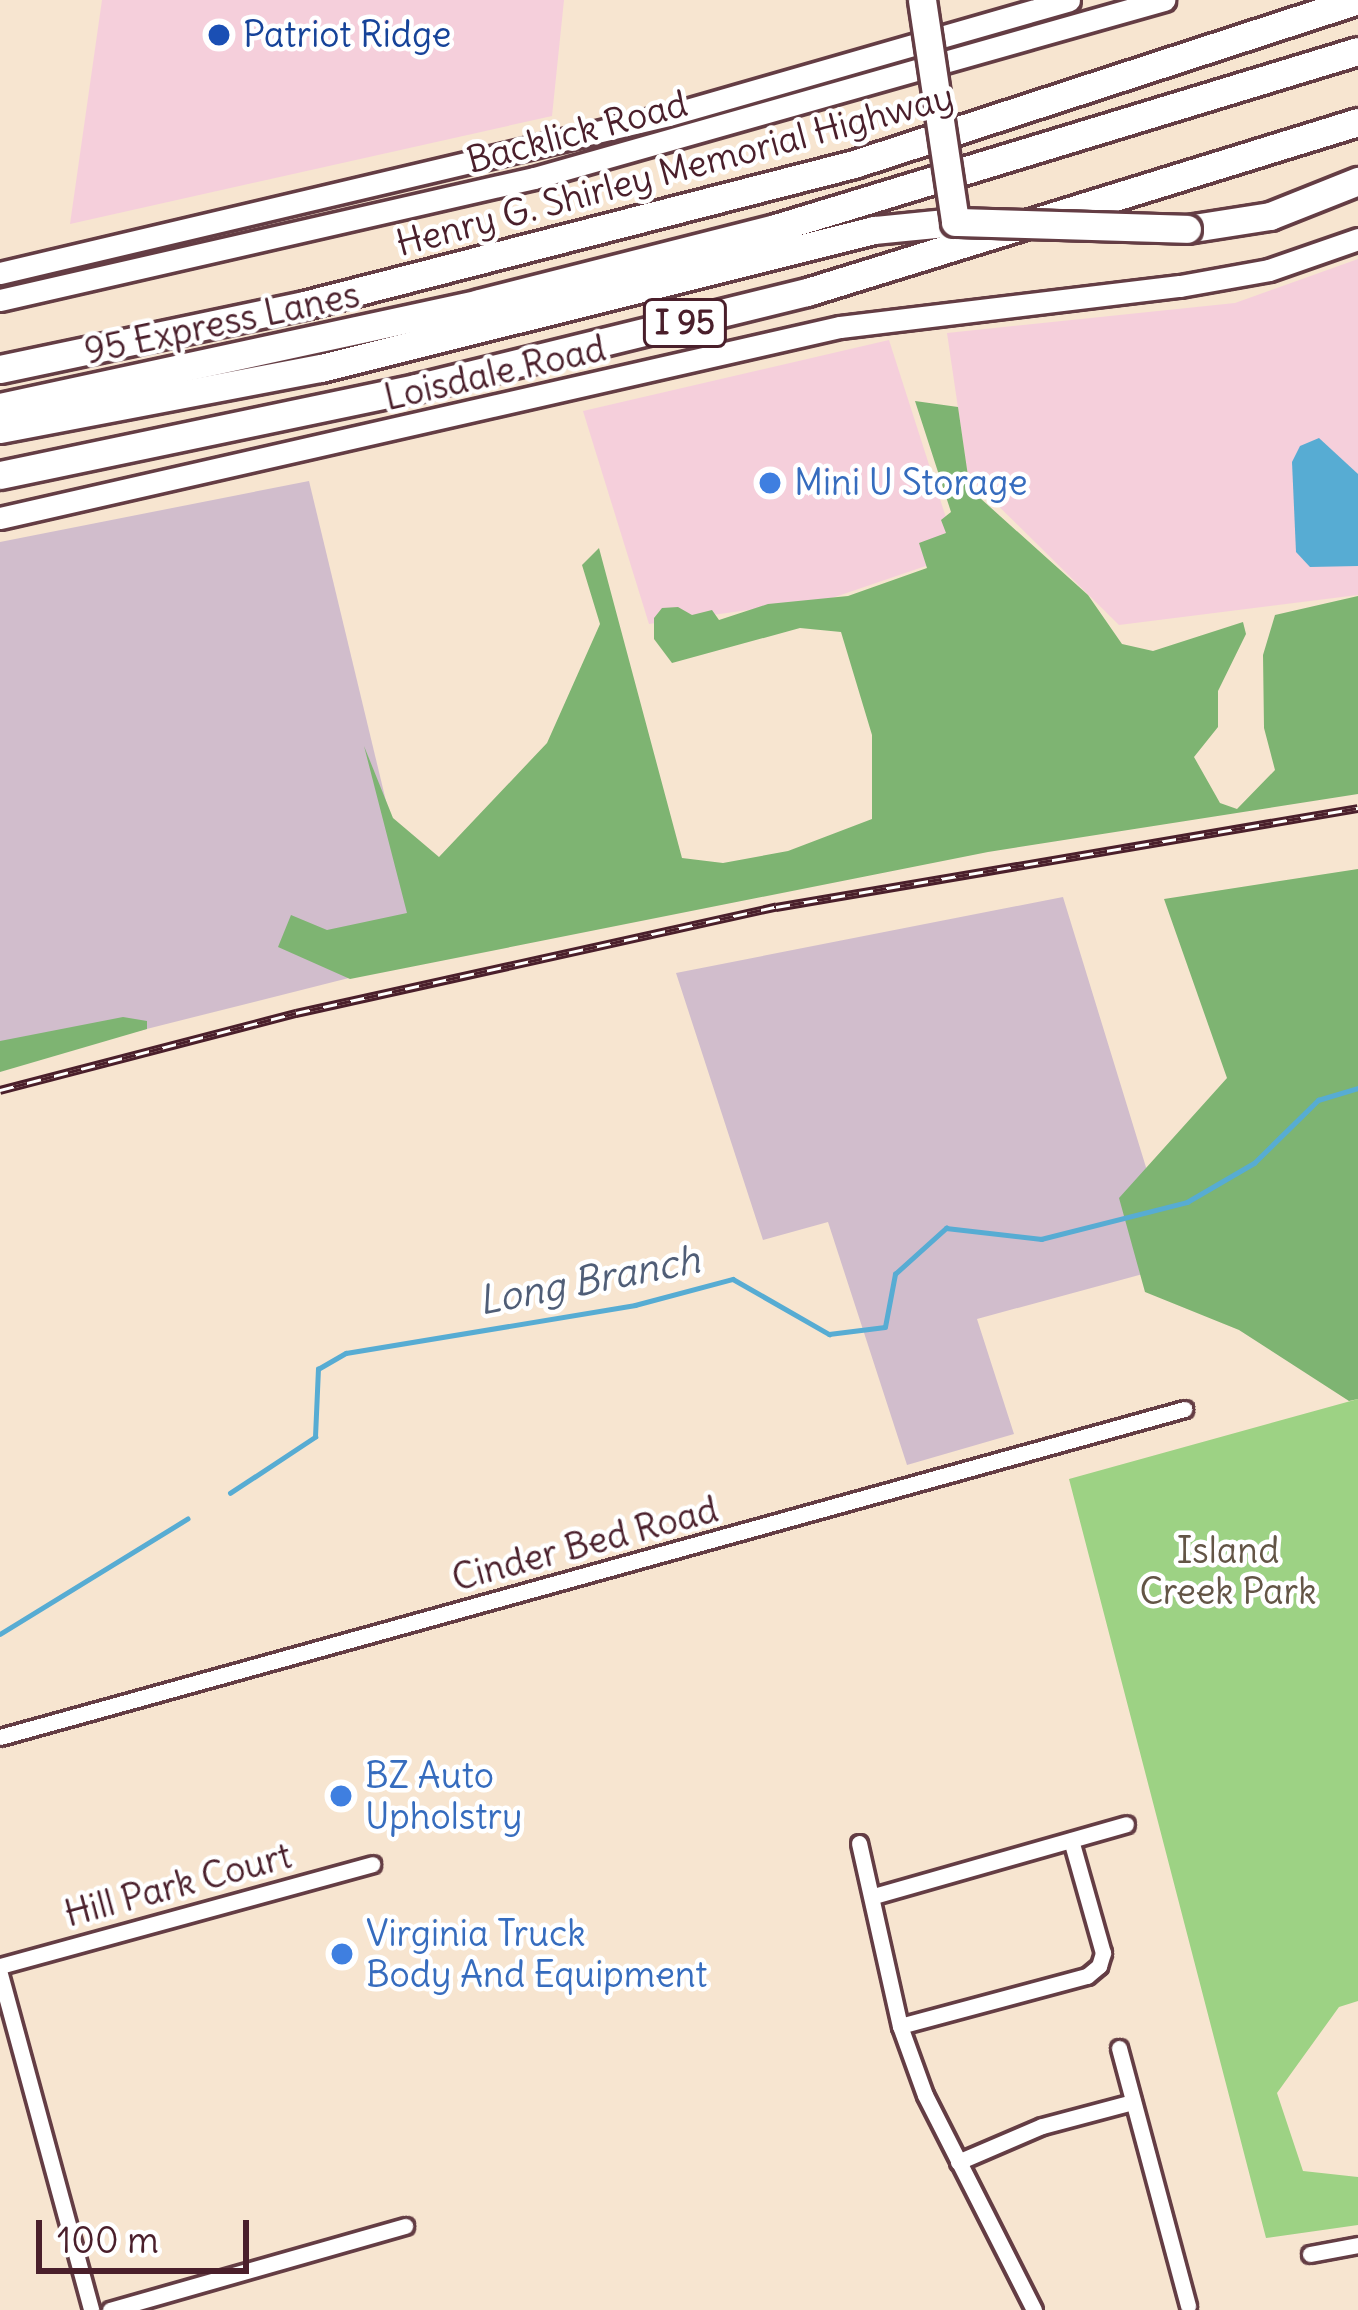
<!DOCTYPE html>
<style>
body{margin:0}
#map{position:relative;width:1358px;height:2310px;overflow:hidden;background:#f7e5d0;font-family:Delius,sans-serif}
div>[style]{position:absolute}
[style*='--x']{left:calc(var(--x)*1px);top:calc(var(--y)*1px);width:calc(var(--w)*1px);rotate:calc(var(--a)*1deg)}
.built>*{inset:0;background:#f5cfdb}
.industrial>*{inset:0;background:#d1bdcc}
.green>*{inset:0;background:#9dd284}
.forest>*{inset:0;background:#7eb472}
.water>*{inset:0;background:#57acd3}
.stream>*{height:4.5px;margin:-2.25px;padding:0 2.25px;transform-origin:2.25px;border-radius:2.25px;background:#57acd3}
.roads{filter:drop-shadow(3px 0 #643d44) drop-shadow(-3px 0 #643d44) drop-shadow(0 3px #643d44) drop-shadow(0 -3px #643d44)}
.minor>*{height:15px;margin:-7.5px;padding:0 7.5px;transform-origin:7.5px;border-radius:7.5px;background:#fff}
.secondary>*{height:21px;margin:-10.5px;padding:0 10.5px;transform-origin:10.5px;border-radius:10.5px;background:#fff}
.motorway>*{height:27px;margin:-13.5px;padding:0 13.5px;transform-origin:13.5px;border-radius:13.5px;background:#fff}
.rail>*{height:9px;margin-top:-4.5px;transform-origin:0;background:repeating-linear-gradient(90deg,#fff 0 14px,#4a1f2b 0 28px);box-sizing:border-box;border-block:3px solid #4a1f2b}
.bridges{filter:drop-shadow(3px 0 #643d44) drop-shadow(-3px 0 #643d44) drop-shadow(0 3px #643d44) drop-shadow(0 -3px #643d44)}
.motorway-bridge>*{height:27px;margin:-13.5px;padding:0 13.5px;transform-origin:13.5px;border-radius:13.5px;background:#fff}
.dots>*{width:33px;height:33px;translate:-50% -50%;box-sizing:border-box;border:6px solid #fff;border-radius:50%}
span{translate:-50% -50%;white-space:nowrap;text-align:center;line-height:1.15;-webkit-text-stroke:9px #fff;paint-order:stroke}
.shield-label span{padding:3px 9px;background:#fff;border:3px solid;border-radius:9px;-webkit-text-stroke-width:0}
.shield-label{font-size:33px;color:#4a1f2b;font-weight:700}
.transit-label{font-size:36px;color:#164399}
.left{translate:0 -50%;text-align:left}
.street-label{font-size:36px;color:#4a1f2b}
.shop-label{font-size:36px;color:#366cbe}
.park-label{font-size:36px;color:#635546}
.water-label{font-size:39px;color:#505e77;font-style:italic}
.scale{position:absolute;left:36px;top:2220px;width:213px;height:54px;box-sizing:border-box;border:6px solid #4a1f2b;border-top:0;padding-left:15px;font-size:36px;line-height:42px;white-space:nowrap;color:#4a1f2b;-webkit-text-stroke:9px #fff;paint-order:stroke}
</style>
<div id="map">
<div class="built">
<div style="clip-path:polygon(102px 0,564px 0,552px 116px,70px 224px)"></div>
<div style="clip-path:polygon(1358px 259px,1358px 595px,1119px 625px,968px 476px,947px 333px,1235px 303px)"></div>
<div style="clip-path:polygon(889px 340px,958px 555px,832px 598px,649px 624px,583px 411px)"></div>
</div>
<div class="industrial">
<div style="clip-path:polygon(309px 481px,424px 959px,0 1066px,0 542px)"></div>
<div style="clip-path:polygon(1063px 897px,1176px 1265px,977px 1319px,1014px 1434px,907px 1465px,828px 1222px,763px 1240px,676px 973px)"></div>
</div>
<div class="green">
<div style="clip-path:polygon(1358px 1399px,1358px 2001px,1339px 2007px,1277px 2093px,1303px 2171px,1358px 2177px,1358px 2225px,1266px 2238px,1069px 1479px)"></div>
</div>
<div class="forest">
<div style="clip-path:polygon(915px 401px,958px 407px,968px 476px,980px 498px,1088px 595px,1122px 644px,1153px 651px,1243px 622px,1246px 634px,1218px 691px,1218px 727px,1194px 757px,1220px 803px,1237px 809px,1275px 770px,1264px 728px,1263px 655px,1275px 615px,1358px 596px,1358px 794px,988px 852px,350px 979px,278px 947px,291px 915px,327px 930px,407px 913px,364px 746px,393px 818px,439px 857px,547px 743px,600px 624px,582px 565px,599px 548px,682px 858px,723px 863px,788px 851px,872px 819px,872px 735px,841px 632px,800px 628px,672px 663px,654px 639px,654px 618px,662px 608px,678px 607px,692px 615px,712px 610px,719px 620px,768px 604px,848px 596px,927px 568px,919px 543px,946px 533px,941px 520px,951px 512px)"></div>
<div style="clip-path:polygon(1358px 869px,1358px 1399px,1349px 1401px,1239px 1330px,1145px 1292px,1119px 1198px,1227px 1078px,1164px 899px)"></div>
<div style="clip-path:polygon(123px 1017px,147px 1021px,147px 1029px,0 1072px,0 1041px)"></div>
</div>
<div class="water">
<div style="clip-path:polygon(1319px 438px,1358px 474px,1358px 566px,1310px 567px,1296px 552px,1292px 462px,1300px 446px)"></div>
</div>
<div class="stream">
<div style="--x:230;--y:1493;--w:102;--a:-33.4"></div>
<div style="--x:315;--y:1437;--w:68;--a:-87.5"></div>
<div style="--x:318;--y:1369;--w:32;--a:-30"></div>
<div style="--x:346;--y:1353;--w:293;--a:-9.4"></div>
<div style="--x:635;--y:1305;--w:101;--a:-14.9"></div>
<div style="--x:733;--y:1279;--w:111;--a:29.8"></div>
<div style="--x:829;--y:1334;--w:56;--a:-7.1"></div>
<div style="--x:885;--y:1327;--w:54;--a:-79.3"></div>
<div style="--x:895;--y:1274;--w:69;--a:-42"></div>
<div style="--x:946;--y:1228;--w:96;--a:6.6"></div>
<div style="--x:1041;--y:1239;--w:151;--a:-14.2"></div>
<div style="--x:1187;--y:1202;--w:78;--a:-30.2"></div>
<div style="--x:1254;--y:1163;--w:90;--a:-44.5"></div>
<div style="--x:1318;--y:1100;--w:42;--a:-16.7"></div>
<div style="--x:0;--y:1634;--w:220;--a:-31.6"></div>
</div>
<div class="roads">
<div class="minor">
<div style="--x:0;--y:1737;--w:1229;--a:-15.48"></div>
<div style="--x:859;--y:1843;--w:188;--a:77.4"></div>
<div style="--x:900;--y:2026;--w:73;--a:70.1"></div>
<div style="--x:925;--y:2095;--w:241;--a:63.1"></div>
<div style="--x:874;--y:1896;--w:262;--a:-15.9"></div>
<div style="--x:0;--y:1966;--w:386;--a:-15.3"></div>
<div style="--x:0;--y:1974;--w:348;--a:74.8"></div>
<div style="--x:900;--y:2026;--w:194;--a:-15"></div>
<div style="--x:1087;--y:1976;--w:16;--a:-40"></div>
<div style="--x:1099;--y:1966;--w:14;--a:-73"></div>
<div style="--x:1103;--y:1953;--w:117;--a:-105.8"></div>
<div style="--x:1119;--y:2048;--w:267;--a:75"></div>
<div style="--x:958;--y:2162;--w:91;--a:-23.2"></div>
<div style="--x:1042;--y:2126;--w:94;--a:-14.8"></div>
<div style="--x:1310;--y:2254;--w:49;--a:-10.6"></div>
<div style="--x:110;--y:2310;--w:307;--a:-15.9"></div>
</div>
<div class="secondary">
<div style="--x:0;--y:273;--w:687;--a:-13.29"></div>
<div style="--x:669;--y:115;--w:416;--a:-16"></div>
<div style="--x:0;--y:300;--w:548;--a:-12.87"></div>
<div style="--x:534;--y:178;--w:655;--a:-15.78"></div>
<div style="--x:0;--y:518;--w:861;--a:-12.81"></div>
<div style="--x:840;--y:327;--w:342;--a:-6.9"></div>
<div style="--x:1180;--y:286;--w:90;--a:-10.2"></div>
<div style="--x:1269;--y:270;--w:94;--a:-19.2"></div>
</div>
<div class="motorway">
<div style="--x:1187;--y:229;--w:84;--a:-8.9"></div>
<div style="--x:1270;--y:216;--w:95;--a:-21.7"></div>
<div style="--x:0;--y:369;--w:311;--a:-11.9"></div>
<div style="--x:304;--y:305;--w:568;--a:-14.38"></div>
<div style="--x:854;--y:164;--w:530;--a:-18.02"></div>
<div style="--x:0;--y:407;--w:490;--a:-12.2"></div>
<div style="--x:479;--y:303;--w:302;--a:-14.2"></div>
<div style="--x:772;--y:229;--w:612;--a:-16.9"></div>
<div style="--x:0;--y:429;--w:327;--a:-10.8"></div>
<div style="--x:321;--y:368;--w:570;--a:-14.01"></div>
<div style="--x:874;--y:230;--w:81;--a:-5.6"></div>
<div style="--x:0;--y:475;--w:425;--a:-11.8"></div>
<div style="--x:416;--y:388;--w:403;--a:-13.8"></div>
<div style="--x:807;--y:292;--w:577;--a:-17.15"></div>
</div>
</div>
<div class="rail">
<div style="--x:0;--y:1090;--w:306;--a:-14.6"></div>
<div style="--x:296;--y:1013;--w:492;--a:-12.5"></div>
<div style="--x:776;--y:907;--w:590;--a:-9.65"></div>
</div>
<div class="bridges">
<div class="motorway-bridge">
<div style="--x:922;--y:0;--w:224;--a:81.5"></div>
<div style="--x:955;--y:222;--w:232;--a:1.7"></div>
</div>
</div>
<div class="dots">
<div style="left:219px;top:35px;background:#1a4fb4"></div>
<div style="left:770px;top:483px;background:#3f7fe0"></div>
<div style="left:341px;top:1796px;background:#3f7fe0"></div>
<div style="left:342px;top:1954px;background:#3f7fe0"></div>
</div>
<div class="shield-label">
<span style="left:685px;top:323px">I 95</span>
</div>
<div class="transit-label">
<span class="left" style="left:243px;top:35px">Patriot Ridge</span>
</div>
<div class="street-label">
<span style="left:577px;top:132px;rotate:-15deg">Backlick Road</span>
<span style="left:675px;top:170px;rotate:-15deg">Henry G. Shirley Memorial Highway</span>
<span style="left:222px;top:323px;rotate:-12deg">95 Express Lanes</span>
<span style="left:495px;top:373px;rotate:-13deg">Loisdale Road</span>
<span style="left:585px;top:1544px;rotate:-15deg">Cinder Bed Road</span>
<span style="left:178px;top:1885px;rotate:-15deg">Hill Park Court</span>
</div>
<div class="shop-label">
<span class="left" style="left:794px;top:483px">Mini U Storage</span>
<span class="left" style="left:365px;top:1796px">BZ Auto<br>Upholstry</span>
<span class="left" style="left:366px;top:1954px">Virginia Truck<br>Body And Equipment</span>
</div>
<div class="park-label">
<span style="left:1228px;top:1571px">Island<br>Creek Park</span>
</div>
<div class="water-label">
<span style="left:589px;top:1281px;rotate:-11deg">Long Branch</span>
</div>
<div class="scale">100 m</div>
</div>
